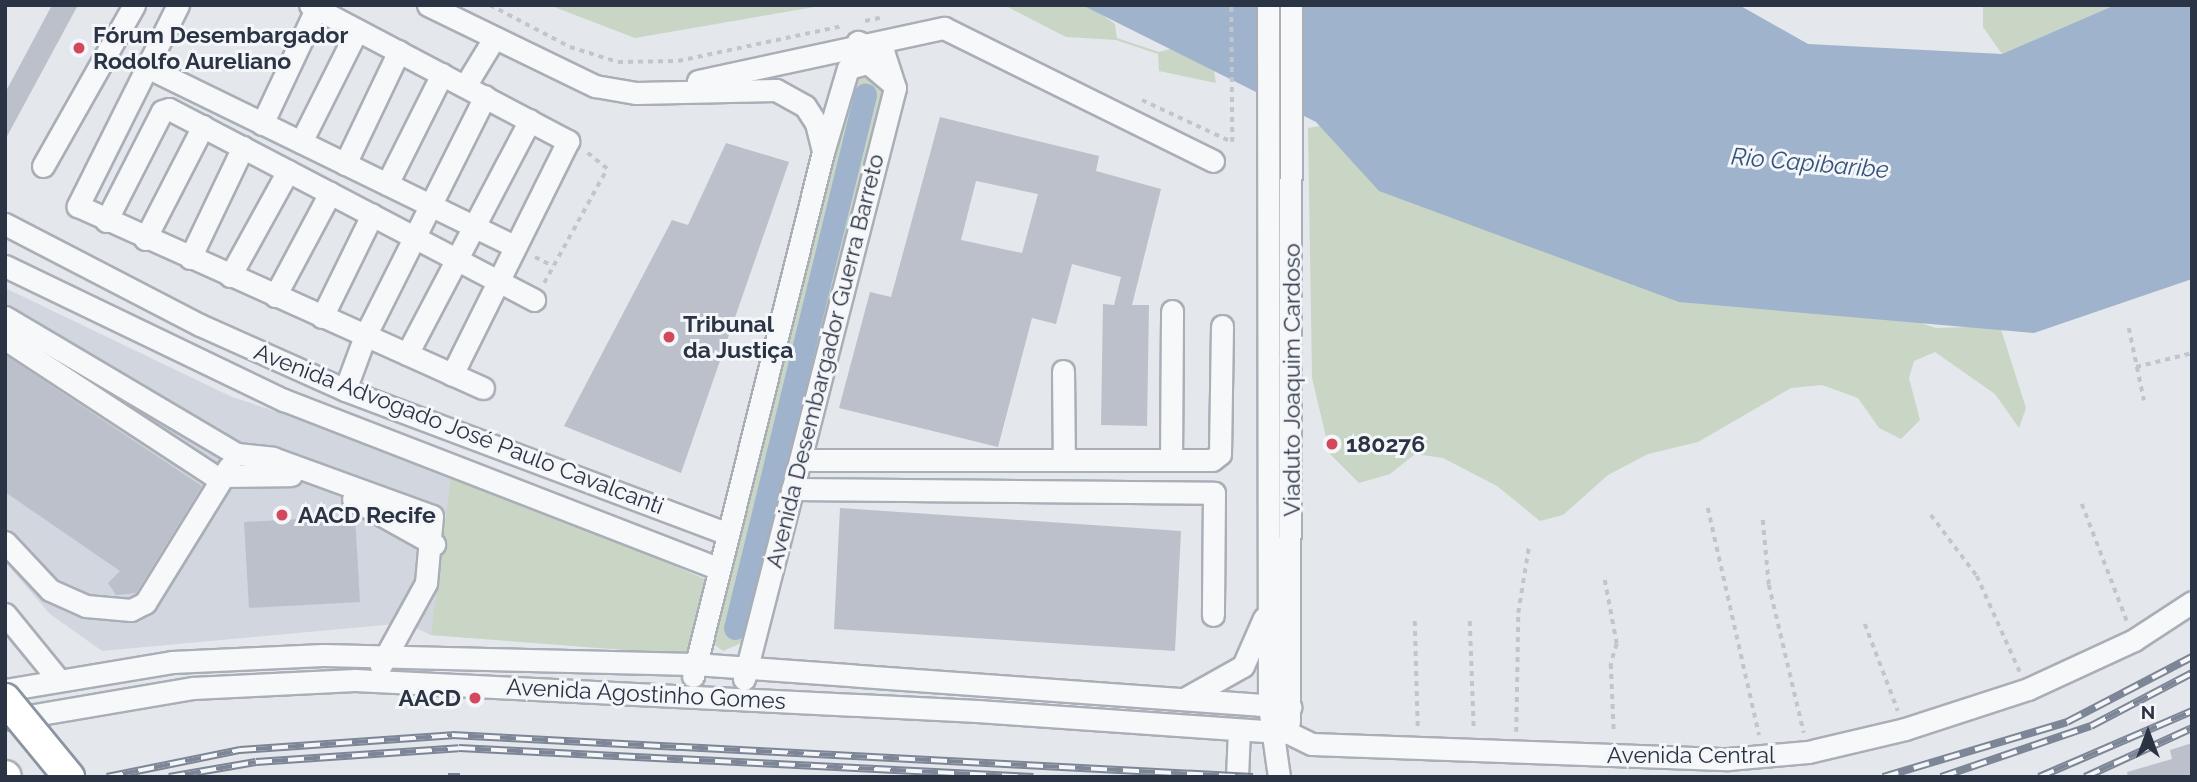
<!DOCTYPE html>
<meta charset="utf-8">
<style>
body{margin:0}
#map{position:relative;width:2197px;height:782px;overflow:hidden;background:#e4e7ec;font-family:Raleway,sans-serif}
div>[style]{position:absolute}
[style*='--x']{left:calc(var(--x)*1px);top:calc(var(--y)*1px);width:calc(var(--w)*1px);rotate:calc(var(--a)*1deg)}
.built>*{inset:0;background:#d2d6de}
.green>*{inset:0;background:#c9d6c5}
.water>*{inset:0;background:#9fb4cc}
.canal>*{height:23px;margin:-11.5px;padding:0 11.5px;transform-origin:11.5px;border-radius:11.5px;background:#9fb4cc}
.building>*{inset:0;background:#bbc0ca}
.path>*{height:3.5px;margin-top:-1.75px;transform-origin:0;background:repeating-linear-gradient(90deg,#c2c5cb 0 5px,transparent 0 10px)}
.roads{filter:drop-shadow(2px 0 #a9aeb7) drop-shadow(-2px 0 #a9aeb7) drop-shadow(0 2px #a9aeb7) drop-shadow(0 -2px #a9aeb7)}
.minor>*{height:21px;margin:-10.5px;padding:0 10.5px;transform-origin:10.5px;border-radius:10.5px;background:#f7f8fa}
.highway>*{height:30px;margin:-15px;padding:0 15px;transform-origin:15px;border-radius:15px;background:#fff}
.rail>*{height:8px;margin-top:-4px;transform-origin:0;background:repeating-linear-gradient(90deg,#f4f6f9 0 16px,#7d8696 0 32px);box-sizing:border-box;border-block:2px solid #7d8696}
.bridges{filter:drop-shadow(2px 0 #8b94a3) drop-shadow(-2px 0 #8b94a3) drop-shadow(0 2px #8b94a3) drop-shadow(0 -2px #8b94a3)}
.highway-bridge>*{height:30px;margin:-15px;padding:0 15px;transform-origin:15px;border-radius:15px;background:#fff}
.dots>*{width:19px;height:19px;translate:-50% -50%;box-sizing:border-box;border:4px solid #f4f6f9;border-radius:50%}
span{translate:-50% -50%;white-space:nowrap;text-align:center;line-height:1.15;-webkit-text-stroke:6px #f4f6f9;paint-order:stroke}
.poi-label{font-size:23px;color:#2b3445;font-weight:700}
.left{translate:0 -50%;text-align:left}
.right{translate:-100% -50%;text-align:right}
.street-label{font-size:23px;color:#2b3445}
.water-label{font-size:24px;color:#34527a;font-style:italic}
.frame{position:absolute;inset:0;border:7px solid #2b3445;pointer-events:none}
.north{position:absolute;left:2113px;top:698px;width:70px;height:70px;-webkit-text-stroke:5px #f4f6f9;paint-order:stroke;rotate:0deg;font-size:19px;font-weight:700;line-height:28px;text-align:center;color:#2b3445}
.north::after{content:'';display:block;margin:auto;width:24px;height:32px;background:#2b3445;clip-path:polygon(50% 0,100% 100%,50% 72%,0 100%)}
</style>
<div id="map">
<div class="built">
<div style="clip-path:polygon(5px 288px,232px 397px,452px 469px,692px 655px,431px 635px,406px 623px,102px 651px,50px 614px,5px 562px)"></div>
</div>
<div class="green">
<div style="clip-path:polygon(549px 5px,826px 5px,635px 38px)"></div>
<div style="clip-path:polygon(1004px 5px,1088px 5px,1115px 24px,1117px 38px,1159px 52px,1178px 47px,1213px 65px,1216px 83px,1159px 71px,1158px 54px,1116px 40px,1066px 37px)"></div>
<div style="clip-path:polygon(1983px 5px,2115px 5px,2002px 54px,1983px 27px)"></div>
<div style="clip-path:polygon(865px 72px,887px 90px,748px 640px,723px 651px,708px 640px,846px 85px)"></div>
<div style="clip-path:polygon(1326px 125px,1936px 328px,2000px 326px,2026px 408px,2019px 428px,1995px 394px,1935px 352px,1914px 361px,1909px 378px,1920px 420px,1901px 439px,1879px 428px,1858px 398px,1822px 385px,1791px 388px,1698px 442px,1648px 454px,1608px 475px,1563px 515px,1540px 521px,1497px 486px,1443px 458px,1415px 454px,1390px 474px,1359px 483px,1330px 454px,1312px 378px,1308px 128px)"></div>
<div style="clip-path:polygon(452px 469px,707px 580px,692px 655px,431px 635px)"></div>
</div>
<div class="water">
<div style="clip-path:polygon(1082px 5px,1739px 5px,1808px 44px,2002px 54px,2115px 5px,2192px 5px,2192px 279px,2034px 333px,1679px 302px,1379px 191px,1316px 122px)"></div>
</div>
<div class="canal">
<div style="--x:735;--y:628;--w:549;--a:-76.29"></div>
</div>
<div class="building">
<div style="clip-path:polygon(52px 5px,78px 5px,5px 140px,5px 93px)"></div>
<div style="clip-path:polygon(evenodd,940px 117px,1099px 156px,1096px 171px,1161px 189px,1132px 305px,1149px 305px,1147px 426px,1101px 425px,1103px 304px,1114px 305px,1121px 277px,1072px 264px,1056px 324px,1032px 318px,998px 447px,839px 408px,870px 292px,891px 297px,940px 117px,976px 181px,1038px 194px,1022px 253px,961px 240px,976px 181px)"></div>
<div style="clip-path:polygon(726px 143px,789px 162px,681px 473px,564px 426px,672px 220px,688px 225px)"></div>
<div style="clip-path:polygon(5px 355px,202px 486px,136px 593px,116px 595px,108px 583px,120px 571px,5px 492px)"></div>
<div style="clip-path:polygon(840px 508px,1181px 531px,1175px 651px,834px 629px)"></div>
<div style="clip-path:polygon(355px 516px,360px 602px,249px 608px,244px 522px)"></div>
<div style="clip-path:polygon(2192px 743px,2192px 777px,2128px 777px,2127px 772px,2172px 759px,2170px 750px)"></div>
</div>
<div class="path">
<div style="--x:490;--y:5;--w:90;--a:27.7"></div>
<div style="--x:570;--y:47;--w:50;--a:17.4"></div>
<div style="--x:618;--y:62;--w:60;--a:-1"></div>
<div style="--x:678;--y:61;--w:169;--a:-12"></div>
<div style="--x:865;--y:21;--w:19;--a:-12"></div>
<div style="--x:1142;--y:100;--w:99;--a:25"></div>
<div style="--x:1232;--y:142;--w:137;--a:-90.4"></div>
<div style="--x:535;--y:257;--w:20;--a:27"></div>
<div style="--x:544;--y:283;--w:130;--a:-61.1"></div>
<div style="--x:607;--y:169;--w:28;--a:-141"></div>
<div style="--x:2129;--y:328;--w:74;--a:78.2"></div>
<div style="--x:2136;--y:367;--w:58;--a:-14"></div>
<div style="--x:2082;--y:504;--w:125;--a:69"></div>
<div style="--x:1708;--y:508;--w:233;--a:77.3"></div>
<div style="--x:1931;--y:515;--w:76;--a:53"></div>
<div style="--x:1977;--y:576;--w:105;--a:65.9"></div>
<div style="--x:1763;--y:520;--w:65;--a:84.7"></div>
<div style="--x:1769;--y:585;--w:152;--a:76.7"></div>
<div style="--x:1605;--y:580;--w:65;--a:79.4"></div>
<div style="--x:1617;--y:644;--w:21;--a:107"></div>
<div style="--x:1611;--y:664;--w:70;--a:87.5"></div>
<div style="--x:1415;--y:621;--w:107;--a:88.4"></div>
<div style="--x:1470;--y:621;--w:109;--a:87.9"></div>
<div style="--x:1865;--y:624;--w:93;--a:69.2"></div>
<div style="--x:1516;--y:732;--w:119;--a:-89"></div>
<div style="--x:1518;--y:613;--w:69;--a:-80.8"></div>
</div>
<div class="roads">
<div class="minor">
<div style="--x:178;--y:5;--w:225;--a:116.5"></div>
<div style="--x:78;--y:206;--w:444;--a:24.2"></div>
<div style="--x:310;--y:5;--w:292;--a:27.8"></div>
<div style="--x:568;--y:141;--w:261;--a:116.4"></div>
<div style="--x:428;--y:5;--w:186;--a:25.9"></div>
<div style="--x:595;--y:86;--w:42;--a:9.7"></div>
<div style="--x:636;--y:93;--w:140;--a:-1.2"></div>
<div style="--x:776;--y:90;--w:33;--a:29"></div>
<div style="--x:805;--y:106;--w:20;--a:57"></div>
<div style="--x:816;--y:123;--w:30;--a:76"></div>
<div style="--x:823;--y:152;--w:540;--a:103.93"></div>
<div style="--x:1268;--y:5;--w:701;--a:89.92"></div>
<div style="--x:1269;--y:706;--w:72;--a:82"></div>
<div style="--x:145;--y:66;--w:411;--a:26"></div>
<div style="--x:698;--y:81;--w:252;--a:-12.2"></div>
<div style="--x:944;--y:28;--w:300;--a:26.3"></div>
<div style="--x:465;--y:86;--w:54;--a:-58.7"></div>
<div style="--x:262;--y:124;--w:127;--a:-64.8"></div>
<div style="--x:301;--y:142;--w:125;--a:-63.4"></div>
<div style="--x:824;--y:149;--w:84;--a:-73.5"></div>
<div style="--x:848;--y:68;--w:21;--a:-14"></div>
<div style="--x:868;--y:63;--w:31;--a:40"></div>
<div style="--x:345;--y:164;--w:125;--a:-64.5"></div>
<div style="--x:43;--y:166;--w:185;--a:-60.5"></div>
<div style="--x:387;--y:184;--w:123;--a:-63.4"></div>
<div style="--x:106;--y:221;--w:123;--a:-63"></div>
<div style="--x:162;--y:111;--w:7;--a:-16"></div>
<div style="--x:169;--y:109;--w:412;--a:27.6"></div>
<div style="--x:5;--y:224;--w:220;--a:27.4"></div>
<div style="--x:200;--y:325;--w:159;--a:24.1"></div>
<div style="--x:345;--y:390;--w:409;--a:20.6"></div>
<div style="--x:145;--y:239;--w:127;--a:-62.8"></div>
<div style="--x:190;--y:258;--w:123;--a:-64.5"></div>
<div style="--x:5;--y:266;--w:310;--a:25.7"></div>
<div style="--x:284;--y:400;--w:467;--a:21.2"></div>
<div style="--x:230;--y:276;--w:120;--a:-61.1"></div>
<div style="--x:275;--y:296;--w:117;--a:-61.9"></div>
<div style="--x:5;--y:317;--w:269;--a:30.6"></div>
<div style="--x:237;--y:454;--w:36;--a:6"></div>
<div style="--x:273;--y:458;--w:169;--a:20"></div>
<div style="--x:432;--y:516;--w:67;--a:95.1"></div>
<div style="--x:426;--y:583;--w:94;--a:118.8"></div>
<div style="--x:322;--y:317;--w:114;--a:-63.9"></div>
<div style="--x:5;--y:339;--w:250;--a:33.2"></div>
<div style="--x:214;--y:476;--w:77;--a:-0.7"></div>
<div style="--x:407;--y:354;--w:264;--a:-62.3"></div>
<div style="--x:1063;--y:371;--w:89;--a:89.4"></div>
<div style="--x:345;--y:390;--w:58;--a:-69.7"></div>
<div style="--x:365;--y:336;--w:268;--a:-63.4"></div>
<div style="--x:800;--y:460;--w:412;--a:0"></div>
<div style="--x:1212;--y:460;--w:10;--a:-37"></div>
<div style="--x:1220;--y:454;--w:128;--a:-89.1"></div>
<div style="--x:1171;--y:460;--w:149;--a:-89.6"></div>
<div style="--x:792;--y:489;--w:422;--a:0.5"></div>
<div style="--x:1214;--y:493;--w:122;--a:90.5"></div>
<div style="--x:353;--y:499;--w:93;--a:29.1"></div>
<div style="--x:5;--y:542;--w:66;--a:46.8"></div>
<div style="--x:50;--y:590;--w:39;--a:24"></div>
<div style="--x:86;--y:606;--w:45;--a:5.1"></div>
<div style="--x:131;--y:610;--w:16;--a:-27"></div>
<div style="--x:145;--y:603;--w:160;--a:-58.3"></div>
<div style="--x:5;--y:614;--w:84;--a:50.8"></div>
<div style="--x:744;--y:679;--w:610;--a:-75.67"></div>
<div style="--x:895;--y:88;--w:36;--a:-108"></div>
<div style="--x:884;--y:54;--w:29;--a:-155"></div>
<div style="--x:5;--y:690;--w:169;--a:-9.5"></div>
<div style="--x:172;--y:662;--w:151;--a:-2.7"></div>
<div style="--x:323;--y:655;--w:372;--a:1.4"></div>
<div style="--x:695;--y:664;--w:597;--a:4.13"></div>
<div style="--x:1186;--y:698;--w:65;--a:-29.3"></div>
<div style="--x:1243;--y:666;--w:52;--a:-66.4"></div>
<div style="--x:11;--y:719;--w:185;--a:-9.7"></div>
<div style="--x:193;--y:688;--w:162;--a:-2.8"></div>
<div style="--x:355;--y:680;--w:623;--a:2.85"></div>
<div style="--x:977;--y:711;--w:313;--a:4"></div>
<div style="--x:1289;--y:733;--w:25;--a:26"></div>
<div style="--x:1312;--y:744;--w:416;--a:2.1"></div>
<div style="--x:1728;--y:759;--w:80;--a:-5"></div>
<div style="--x:1808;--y:752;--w:100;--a:-13.3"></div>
<div style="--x:1905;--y:729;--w:129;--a:-18"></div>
<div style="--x:2028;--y:689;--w:117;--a:-24.8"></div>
<div style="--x:2134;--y:640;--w:69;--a:-33.2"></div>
<div style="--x:1289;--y:722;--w:717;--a:-89.84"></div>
<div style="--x:1237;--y:777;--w:47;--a:-87.6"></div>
</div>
<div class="highway">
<div style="--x:5;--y:776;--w:1;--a:45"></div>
</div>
</div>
<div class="rail">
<div style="--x:107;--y:777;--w:136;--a:-11.5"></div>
<div style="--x:240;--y:750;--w:213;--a:-4"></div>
<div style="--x:452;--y:735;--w:802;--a:3"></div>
<div style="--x:169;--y:777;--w:88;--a:-9.8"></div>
<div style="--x:256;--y:762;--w:203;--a:-3.9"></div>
<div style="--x:459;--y:748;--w:575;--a:2.89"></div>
<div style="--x:448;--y:777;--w:12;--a:0"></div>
<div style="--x:1883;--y:777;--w:192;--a:-16.6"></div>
<div style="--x:2067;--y:722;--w:141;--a:-27.5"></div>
<div style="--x:1941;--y:777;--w:158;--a:-18.8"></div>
<div style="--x:2091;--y:726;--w:114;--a:-27.7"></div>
<div style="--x:2039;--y:777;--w:167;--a:-23.3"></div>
<div style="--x:2085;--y:777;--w:118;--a:-24.6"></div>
</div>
<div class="bridges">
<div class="highway-bridge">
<div style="--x:5;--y:699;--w:101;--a:50.6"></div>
</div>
</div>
<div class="dots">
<div style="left:79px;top:48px;background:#d1495b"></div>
<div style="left:669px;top:337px;background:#d1495b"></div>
<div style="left:1332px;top:444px;background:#d1495b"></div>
<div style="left:282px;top:515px;background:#d1495b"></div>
<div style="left:475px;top:698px;background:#d1495b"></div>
</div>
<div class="poi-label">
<span class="left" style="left:93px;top:48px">Fórum Desembargador<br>Rodolfo Aureliano</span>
<span class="left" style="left:683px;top:337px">Tribunal<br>da Justiça</span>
<span class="left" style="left:1346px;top:444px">180276</span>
<span class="left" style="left:298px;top:515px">AACD Recife</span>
<span class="right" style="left:461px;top:698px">AACD</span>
</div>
<div class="street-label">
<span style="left:825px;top:361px;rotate:-76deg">Avenida Desembargador Guerra Barreto</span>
<span style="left:1292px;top:380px;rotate:-90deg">Viaduto Joaquim Cardoso</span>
<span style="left:459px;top:429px;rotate:21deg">Avenida Advogado José Paulo Cavalcanti</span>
<span style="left:646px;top:694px;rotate:3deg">Avenida Agostinho Gomes</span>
<span style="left:1691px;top:755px">Avenida Central</span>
</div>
<div class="water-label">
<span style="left:1810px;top:163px;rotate:5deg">Rio Capibaribe</span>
</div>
<div class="frame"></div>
<div class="north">N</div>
</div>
